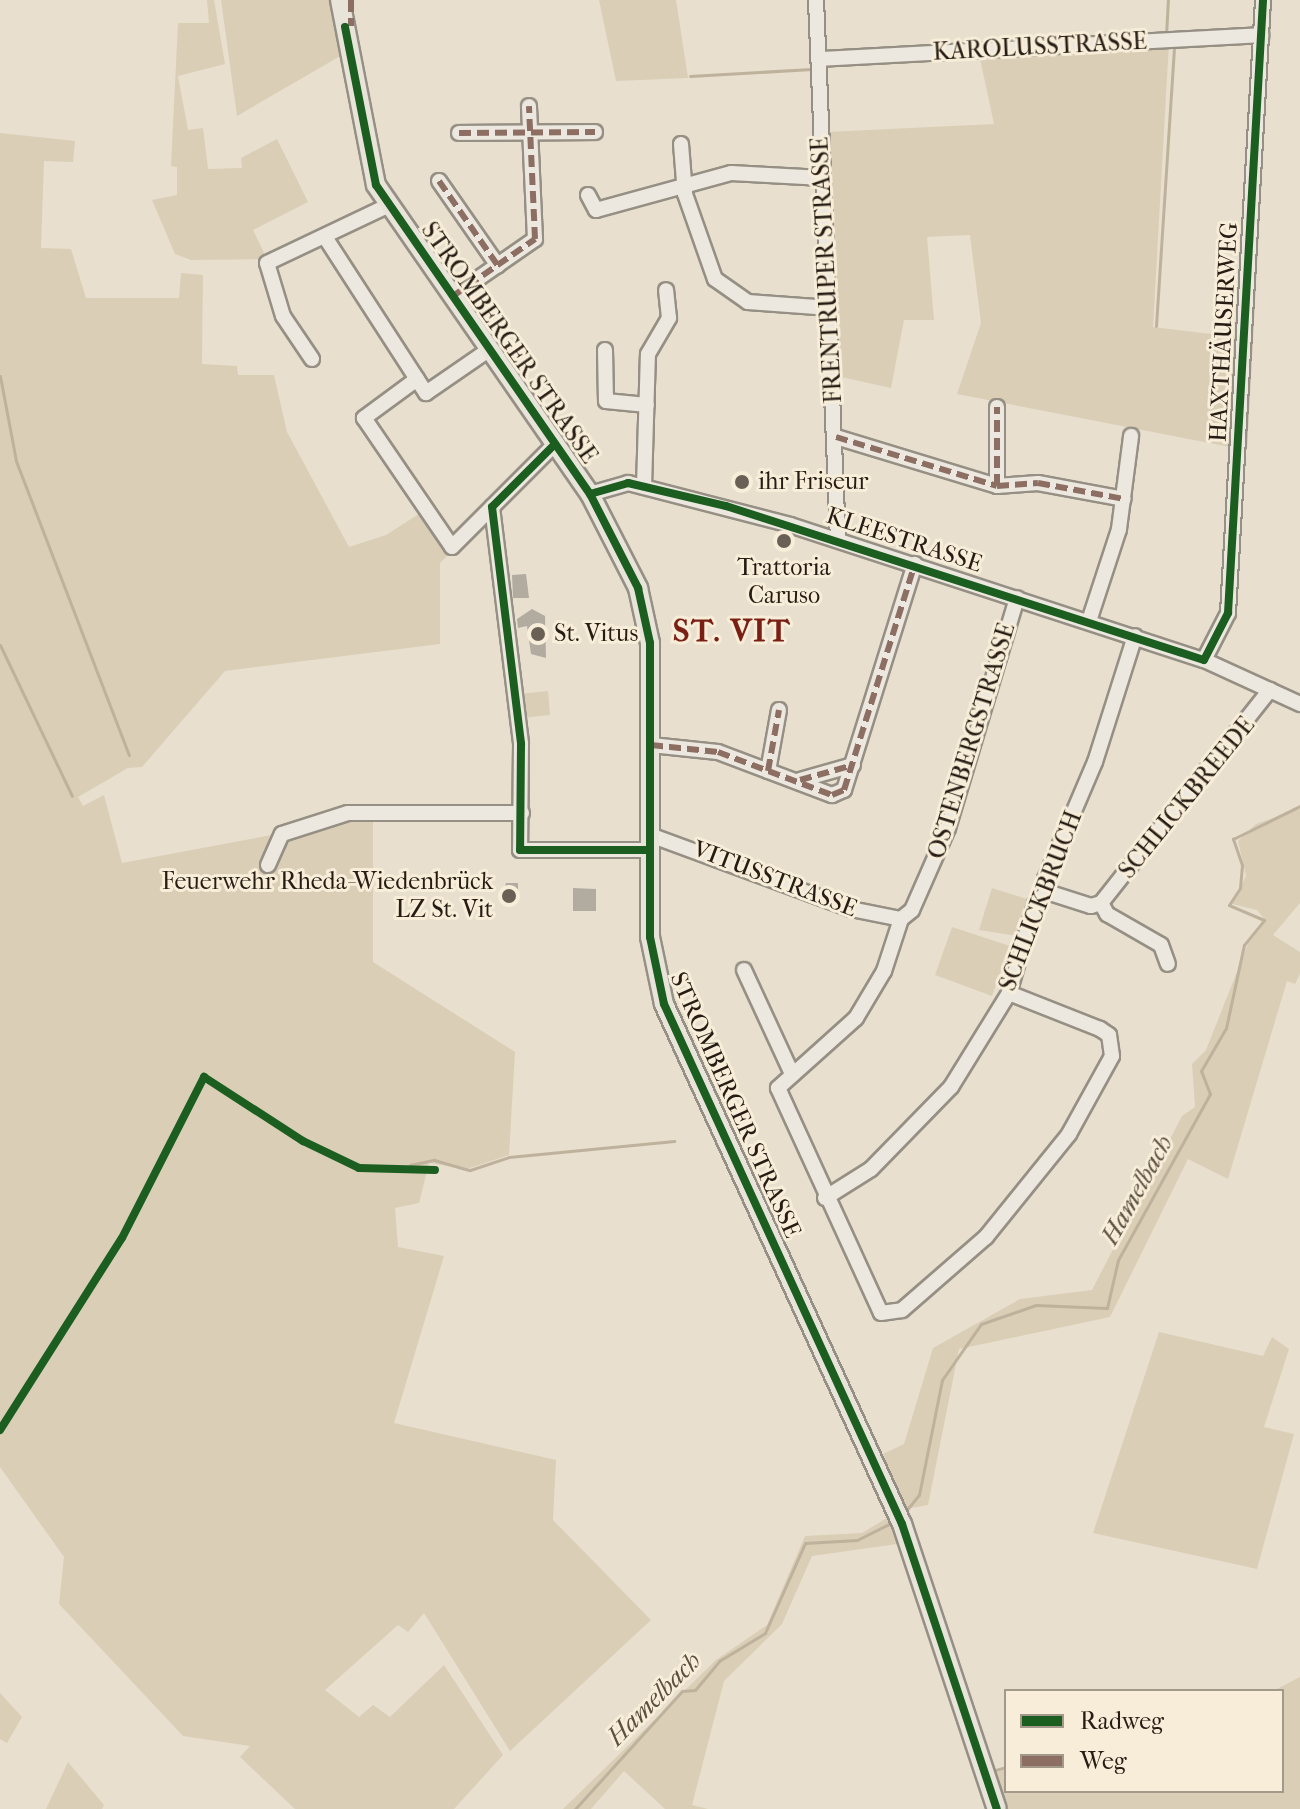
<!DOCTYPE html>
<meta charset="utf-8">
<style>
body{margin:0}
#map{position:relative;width:1300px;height:1809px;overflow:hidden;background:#e8dfce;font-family:"IM FELL French Canon",serif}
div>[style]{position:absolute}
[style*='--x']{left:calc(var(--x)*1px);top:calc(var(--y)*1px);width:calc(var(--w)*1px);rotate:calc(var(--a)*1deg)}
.green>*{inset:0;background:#daceb7}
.stream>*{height:3px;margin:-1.5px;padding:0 1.5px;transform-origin:1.5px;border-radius:1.5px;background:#bfb29d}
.building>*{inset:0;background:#b2aba0}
.roads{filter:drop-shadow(2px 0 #958f84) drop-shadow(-2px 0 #958f84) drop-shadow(0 2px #958f84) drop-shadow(0 -2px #958f84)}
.minor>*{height:14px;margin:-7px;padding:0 7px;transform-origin:7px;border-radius:7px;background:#ece8df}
.major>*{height:18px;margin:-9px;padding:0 9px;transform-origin:9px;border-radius:9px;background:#e9e4da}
.quiet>*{height:6px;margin-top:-3px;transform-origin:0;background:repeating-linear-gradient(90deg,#8d6e63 0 12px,transparent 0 18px)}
.cycleway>*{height:8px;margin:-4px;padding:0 4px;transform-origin:4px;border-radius:4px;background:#1b5e20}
.dots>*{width:22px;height:22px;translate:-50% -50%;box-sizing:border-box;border:4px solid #f7edd8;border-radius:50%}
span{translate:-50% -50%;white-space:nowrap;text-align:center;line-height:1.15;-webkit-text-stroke:6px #f7edd8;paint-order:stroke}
.street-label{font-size:24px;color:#261c14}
.poi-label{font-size:24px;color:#261c14}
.left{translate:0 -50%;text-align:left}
.right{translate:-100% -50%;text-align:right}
.water-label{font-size:26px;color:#5c5042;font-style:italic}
.district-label{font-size:32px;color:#7a1f14;font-weight:700;letter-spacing:2px}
.legend{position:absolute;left:1004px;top:1689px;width:280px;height:104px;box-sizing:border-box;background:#f7edd8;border:2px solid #a3998a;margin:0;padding:10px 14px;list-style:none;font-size:24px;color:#261c14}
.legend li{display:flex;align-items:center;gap:16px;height:40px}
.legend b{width:40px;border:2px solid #a3998a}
</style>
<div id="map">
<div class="green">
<div style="clip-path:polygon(207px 0,214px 0,225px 64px,178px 76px,188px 130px,203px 128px,208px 169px,242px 168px,241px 158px,277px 139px,308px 202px,253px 230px,267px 259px,191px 260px,175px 254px,152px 200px,177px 195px,177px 167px,171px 166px,178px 23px,209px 23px)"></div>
<div style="clip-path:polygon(221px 0,333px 0,342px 55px,237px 116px)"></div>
<div style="clip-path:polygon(599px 0,676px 0,688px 78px,616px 81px)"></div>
<div style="clip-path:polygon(1169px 42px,1153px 327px,1236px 337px,1230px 447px,957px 394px,981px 323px,970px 235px,927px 237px,934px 320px,904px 320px,891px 388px,837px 376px,827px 132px,994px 124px,979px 54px)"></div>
<div style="clip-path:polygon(0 133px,75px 141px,73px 162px,44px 161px,41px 248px,71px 249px,86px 298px,179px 298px,181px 273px,203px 275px,202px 364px,237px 366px,238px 375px,274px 375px,287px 432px,349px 547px,386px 535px,422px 512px,451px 552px,440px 563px,440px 644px,225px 671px,142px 767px,128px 768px,78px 797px,83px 806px,104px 795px,122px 863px,373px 816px,373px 962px,515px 1052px,509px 1155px,467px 1169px,429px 1163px,419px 1203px,395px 1208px,398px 1247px,444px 1256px,394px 1423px,556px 1460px,553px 1520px,651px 1620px,510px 1751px,424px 1613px,408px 1632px,398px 1625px,325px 1690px,359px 1717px,373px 1705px,390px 1717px,444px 1665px,503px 1755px,454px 1809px,295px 1809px,240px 1757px,250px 1746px,183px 1736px,59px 1604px,64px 1557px,0 1467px)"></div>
<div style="clip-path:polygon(548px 691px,550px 715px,522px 718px,519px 694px)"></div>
<div style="clip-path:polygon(1300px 809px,1300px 903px,1273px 935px,1300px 952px,1300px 974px,1295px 984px,1287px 981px,1228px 1179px,1188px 1159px,1110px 1317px,959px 1349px,928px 1505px,905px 1509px,883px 1454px,904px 1444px,933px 1348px,1020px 1299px,1092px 1290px,1182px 1116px,1195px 1107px,1192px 1064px,1206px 1050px,1248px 944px,1266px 921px,1257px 910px,1232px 904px,1246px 876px,1238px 841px,1256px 824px)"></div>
<div style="clip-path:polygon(992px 888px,1030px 900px,1018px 936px,979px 930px)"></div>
<div style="clip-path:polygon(952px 927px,1010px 946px,992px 996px,935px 975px)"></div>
<div style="clip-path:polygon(1159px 1332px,1263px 1356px,1272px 1337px,1289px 1349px,1264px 1427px,1294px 1434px,1257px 1569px,1093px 1533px)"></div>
<div style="clip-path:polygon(887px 1518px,897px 1544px,812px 1556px,782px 1624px,724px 1681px,692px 1805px,708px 1809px,665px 1809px,624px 1771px,591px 1809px,563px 1809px,716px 1660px,767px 1625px,805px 1536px,862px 1533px)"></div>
<div style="clip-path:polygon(1300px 1677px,1300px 1809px,1007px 1809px,995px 1773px,1006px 1769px,1006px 1791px,1282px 1791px,1282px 1691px,1273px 1691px)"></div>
<div style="clip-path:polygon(0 1693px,22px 1717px,7px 1743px,0 1739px)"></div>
<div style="clip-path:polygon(68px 1762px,104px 1805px,102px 1809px,46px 1809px)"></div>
</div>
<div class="stream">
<div style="--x:1166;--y:36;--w:36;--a:-87"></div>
<div style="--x:1268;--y:36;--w:36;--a:-87"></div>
<div style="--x:690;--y:76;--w:122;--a:-3.3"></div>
<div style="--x:1156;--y:326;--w:280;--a:-86.3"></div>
<div style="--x:0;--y:376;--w:86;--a:79.3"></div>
<div style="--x:16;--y:461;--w:315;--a:69"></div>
<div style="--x:1245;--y:448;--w:316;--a:-86.9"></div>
<div style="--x:0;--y:645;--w:167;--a:64.5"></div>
<div style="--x:410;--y:1165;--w:25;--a:-12"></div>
<div style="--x:434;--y:1160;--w:37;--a:16"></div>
<div style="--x:470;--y:1170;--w:41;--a:-18.4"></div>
<div style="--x:509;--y:1157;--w:166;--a:-5.5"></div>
<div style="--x:905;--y:1512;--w:22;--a:-51"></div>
<div style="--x:919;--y:1495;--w:117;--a:-78.7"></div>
<div style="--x:942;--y:1380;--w:68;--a:-55.1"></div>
<div style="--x:981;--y:1324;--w:58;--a:-19.1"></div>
<div style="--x:1036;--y:1305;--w:71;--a:2.4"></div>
<div style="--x:1107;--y:1308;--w:49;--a:-77.1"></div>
<div style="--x:1118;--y:1260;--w:190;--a:-61"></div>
<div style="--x:1210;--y:1094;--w:25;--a:-111"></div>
<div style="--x:1201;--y:1071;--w:50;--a:-59.8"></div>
<div style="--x:1226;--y:1028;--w:85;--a:-77.8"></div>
<div style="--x:1244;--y:945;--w:32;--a:-51"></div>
<div style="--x:1264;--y:920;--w:38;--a:-157"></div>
<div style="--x:1229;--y:905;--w:20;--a:-57"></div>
<div style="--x:1240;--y:888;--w:23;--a:-85"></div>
<div style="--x:1242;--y:865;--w:28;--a:-109"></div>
<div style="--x:1233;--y:839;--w:75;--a:-26.2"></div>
<div style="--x:992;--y:1771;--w:15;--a:-16"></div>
<div style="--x:575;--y:1809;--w:159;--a:-47.8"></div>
<div style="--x:682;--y:1691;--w:13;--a:-4"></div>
<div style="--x:695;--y:1690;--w:38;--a:-50"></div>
<div style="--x:719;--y:1661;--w:54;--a:-31.3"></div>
<div style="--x:765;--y:1633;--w:98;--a:-66"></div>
<div style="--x:805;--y:1543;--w:52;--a:-3.3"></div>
<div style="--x:857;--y:1540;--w:40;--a:-26.6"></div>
</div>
<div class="building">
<div style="clip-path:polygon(526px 574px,529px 598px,513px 598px,512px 575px)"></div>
<div style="clip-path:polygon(532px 609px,545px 616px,546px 658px,531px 654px,527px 626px,518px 628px,517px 619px)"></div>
<div style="clip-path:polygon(506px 883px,518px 883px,518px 902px,500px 902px)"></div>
<div style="clip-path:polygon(573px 888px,596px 889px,596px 911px,573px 911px)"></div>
</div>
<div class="roads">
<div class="minor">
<div style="--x:816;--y:0;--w:540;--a:87.67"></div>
<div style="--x:820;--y:59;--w:442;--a:-3.1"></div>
<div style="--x:459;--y:133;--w:136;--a:-0.4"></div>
<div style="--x:681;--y:144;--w:50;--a:85.4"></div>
<div style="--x:685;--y:194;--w:90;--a:70.6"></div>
<div style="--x:715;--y:279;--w:40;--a:34.9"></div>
<div style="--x:748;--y:302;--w:82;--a:4.2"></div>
<div style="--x:439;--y:181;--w:103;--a:55.2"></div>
<div style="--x:588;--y:195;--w:17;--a:62"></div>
<div style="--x:596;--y:210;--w:140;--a:-15.3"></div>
<div style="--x:731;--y:173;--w:92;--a:3.1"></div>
<div style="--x:325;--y:237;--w:186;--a:57.1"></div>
<div style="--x:426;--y:393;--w:78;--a:-34.5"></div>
<div style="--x:453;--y:296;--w:100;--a:-34.8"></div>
<div style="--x:535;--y:239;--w:133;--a:-92.6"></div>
<div style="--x:605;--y:350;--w:51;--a:88.9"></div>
<div style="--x:606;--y:401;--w:41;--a:5.6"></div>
<div style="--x:312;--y:359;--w:52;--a:-124"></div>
<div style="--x:283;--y:316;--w:55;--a:-106.8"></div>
<div style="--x:267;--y:263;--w:135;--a:-25.4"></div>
<div style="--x:417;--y:379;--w:66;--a:143.7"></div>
<div style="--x:364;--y:418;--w:156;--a:55.7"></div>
<div style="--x:452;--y:547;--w:146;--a:-45"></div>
<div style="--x:836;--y:437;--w:168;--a:16.9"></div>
<div style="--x:997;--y:486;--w:41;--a:-4.2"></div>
<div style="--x:1038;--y:483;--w:87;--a:10.5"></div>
<div style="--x:997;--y:486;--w:79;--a:-90"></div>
<div style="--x:644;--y:487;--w:133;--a:-88.3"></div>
<div style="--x:648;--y:354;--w:42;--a:-59.7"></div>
<div style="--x:669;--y:318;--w:28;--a:-96"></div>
<div style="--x:590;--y:494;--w:40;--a:-16"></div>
<div style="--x:628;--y:483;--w:167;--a:14.5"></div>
<div style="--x:790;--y:525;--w:435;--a:18.1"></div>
<div style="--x:1204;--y:660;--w:106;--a:24.6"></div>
<div style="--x:492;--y:507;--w:239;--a:83"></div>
<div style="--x:521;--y:744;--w:106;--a:90.5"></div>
<div style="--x:520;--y:850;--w:130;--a:0"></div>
<div style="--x:1089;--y:621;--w:97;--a:-71.9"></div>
<div style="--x:1119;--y:529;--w:94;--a:-82.6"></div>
<div style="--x:1204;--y:660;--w:53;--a:-62.9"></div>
<div style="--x:1228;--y:613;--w:614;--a:-86.73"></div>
<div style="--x:651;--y:745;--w:67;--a:6"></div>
<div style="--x:718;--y:752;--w:122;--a:20.7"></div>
<div style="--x:832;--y:795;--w:13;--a:-23"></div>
<div style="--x:844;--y:790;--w:237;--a:-72.6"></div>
<div style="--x:768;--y:771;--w:62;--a:-79.8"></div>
<div style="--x:800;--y:780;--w:55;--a:-15.8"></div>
<div style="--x:650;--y:835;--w:214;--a:20.2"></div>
<div style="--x:851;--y:909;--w:51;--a:11.3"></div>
<div style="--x:268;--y:865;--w:34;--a:-66"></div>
<div style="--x:282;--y:834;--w:69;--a:-17.7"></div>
<div style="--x:348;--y:813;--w:174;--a:0"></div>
<div style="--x:1047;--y:892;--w:46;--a:17.7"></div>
<div style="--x:1091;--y:906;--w:10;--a:-17"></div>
<div style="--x:1101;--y:903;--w:272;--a:-51.6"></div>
<div style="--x:1047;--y:892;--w:13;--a:-99"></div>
<div style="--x:1045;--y:879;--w:127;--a:-66.9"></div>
<div style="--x:1095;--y:762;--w:132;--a:-72.4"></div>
<div style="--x:1101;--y:903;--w:13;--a:61"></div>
<div style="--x:1107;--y:914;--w:62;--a:29.9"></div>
<div style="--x:1161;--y:945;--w:20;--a:70"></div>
<div style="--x:901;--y:919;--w:55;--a:108.1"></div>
<div style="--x:884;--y:971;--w:55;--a:120.8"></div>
<div style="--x:856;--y:1018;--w:105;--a:138.1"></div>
<div style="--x:778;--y:1088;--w:247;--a:65.4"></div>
<div style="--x:881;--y:1313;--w:21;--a:-8"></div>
<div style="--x:902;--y:1310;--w:111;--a:-41"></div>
<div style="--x:986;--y:1237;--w:132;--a:-51.1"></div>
<div style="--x:1069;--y:1134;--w:89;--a:-61.1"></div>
<div style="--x:1112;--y:1056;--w:21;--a:-98"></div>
<div style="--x:1109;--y:1035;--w:11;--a:-146"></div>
<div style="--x:1100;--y:1029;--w:98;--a:-158.4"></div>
<div style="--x:901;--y:919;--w:14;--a:-39"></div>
<div style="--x:912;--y:910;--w:90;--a:-66.3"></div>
<div style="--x:948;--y:828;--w:240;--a:-73.3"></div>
<div style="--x:744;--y:970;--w:115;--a:65.2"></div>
<div style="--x:825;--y:1198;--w:54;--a:-32.2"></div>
<div style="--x:871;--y:1169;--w:115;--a:-45.7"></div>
<div style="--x:951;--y:1087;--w:110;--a:-58.3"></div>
<div style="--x:1009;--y:993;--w:93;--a:-73.7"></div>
<div style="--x:1035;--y:904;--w:17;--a:-45"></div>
</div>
<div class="major">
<div style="--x:340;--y:0;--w:188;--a:79"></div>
<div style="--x:376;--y:185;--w:376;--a:55.3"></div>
<div style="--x:590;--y:494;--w:106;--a:62.9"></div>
<div style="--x:638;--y:588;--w:56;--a:77.7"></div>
<div style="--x:650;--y:643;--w:294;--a:90"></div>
<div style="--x:650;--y:937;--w:68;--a:78.2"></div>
<div style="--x:664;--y:1004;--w:572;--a:65.41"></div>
<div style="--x:902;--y:1524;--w:300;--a:71.6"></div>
</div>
</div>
<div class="quiet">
<div style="--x:351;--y:0;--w:26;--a:90"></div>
<div style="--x:459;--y:133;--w:136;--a:-0.4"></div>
<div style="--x:439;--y:181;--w:103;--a:55.2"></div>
<div style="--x:453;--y:296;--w:100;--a:-34.8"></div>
<div style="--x:535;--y:239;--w:133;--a:-92.6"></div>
<div style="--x:836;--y:437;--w:168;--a:16.9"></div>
<div style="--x:997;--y:486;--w:41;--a:-4.2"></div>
<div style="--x:1038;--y:483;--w:87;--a:10.5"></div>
<div style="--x:997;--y:486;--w:79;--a:-90"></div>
<div style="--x:651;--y:745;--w:67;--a:6"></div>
<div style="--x:718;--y:752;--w:122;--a:20.7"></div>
<div style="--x:832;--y:795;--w:13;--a:-23"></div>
<div style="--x:844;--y:790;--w:237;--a:-72.6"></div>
<div style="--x:768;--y:771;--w:62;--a:-79.8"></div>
<div style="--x:800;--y:780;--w:55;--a:-15.8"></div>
</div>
<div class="cycleway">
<div style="--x:345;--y:27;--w:161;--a:78.9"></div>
<div style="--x:376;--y:185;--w:376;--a:55.3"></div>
<div style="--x:590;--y:494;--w:106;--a:62.9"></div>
<div style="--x:638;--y:588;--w:56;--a:77.7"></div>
<div style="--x:650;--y:643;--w:294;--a:90"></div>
<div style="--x:650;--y:937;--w:68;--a:78.2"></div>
<div style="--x:664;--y:1004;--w:572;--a:65.41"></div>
<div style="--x:902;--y:1524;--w:300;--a:71.6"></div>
<div style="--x:555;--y:444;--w:89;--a:135"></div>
<div style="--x:492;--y:507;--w:239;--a:83"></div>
<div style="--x:521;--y:744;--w:106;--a:90.5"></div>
<div style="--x:520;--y:850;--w:130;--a:0"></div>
<div style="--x:590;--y:494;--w:40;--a:-16"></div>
<div style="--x:628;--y:483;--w:101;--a:13.2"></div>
<div style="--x:726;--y:506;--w:502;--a:17.86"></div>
<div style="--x:1204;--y:660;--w:53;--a:-62.9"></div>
<div style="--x:1228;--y:613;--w:614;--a:-86.73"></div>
<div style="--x:0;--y:1430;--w:227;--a:-57.6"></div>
<div style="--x:122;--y:1238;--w:181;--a:-63"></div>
<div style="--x:204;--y:1077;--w:118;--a:32.9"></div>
<div style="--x:303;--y:1141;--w:62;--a:25.7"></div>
<div style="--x:359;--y:1168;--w:76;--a:1.5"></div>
</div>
<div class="dots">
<div style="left:742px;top:482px;background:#6a6055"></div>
<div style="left:784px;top:541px;background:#6a6055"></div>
<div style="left:538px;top:634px;background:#6a6055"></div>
<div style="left:509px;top:896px;background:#6a6055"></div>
</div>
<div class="street-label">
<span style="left:1040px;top:47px;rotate:-3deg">KAROLUSSTRASSE</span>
<span style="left:827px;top:270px;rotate:-93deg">FRENTRUPER STRASSE</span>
<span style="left:1224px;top:332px;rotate:-87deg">HAXTHÄUSERWEG</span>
<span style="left:509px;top:343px;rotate:55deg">STROMBERGER STRASSE</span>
<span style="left:904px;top:540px;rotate:18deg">KLEESTRASSE</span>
<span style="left:972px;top:741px;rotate:-73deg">OSTENBERGSTRASSE</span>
<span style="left:1187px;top:798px;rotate:-51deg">SCHLICKBREEDE</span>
<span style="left:775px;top:879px;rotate:21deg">VITUSSTRASSE</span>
<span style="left:1041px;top:901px;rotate:-69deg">SCHLICKBRUCH</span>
<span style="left:735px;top:1105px;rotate:66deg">STROMBERGER STRASSE</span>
</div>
<div class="poi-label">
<span class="left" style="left:758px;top:482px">ihr Friseur</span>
<span style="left:784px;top:582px">Trattoria<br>Caruso</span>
<span class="left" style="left:554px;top:634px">St. Vitus</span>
<span class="right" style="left:493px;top:896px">Feuerwehr Rheda-Wiedenbrück<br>LZ St. Vit</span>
</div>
<div class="water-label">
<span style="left:1137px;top:1190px;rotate:-61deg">Hamelbach</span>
<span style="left:654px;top:1699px;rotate:-45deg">Hamelbach</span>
</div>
<div class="district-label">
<span style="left:732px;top:631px">ST. VIT</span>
</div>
<ul class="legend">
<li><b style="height:10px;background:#1b5e20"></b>Radweg</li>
<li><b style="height:10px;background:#8d6e63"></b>Weg</li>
</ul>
</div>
